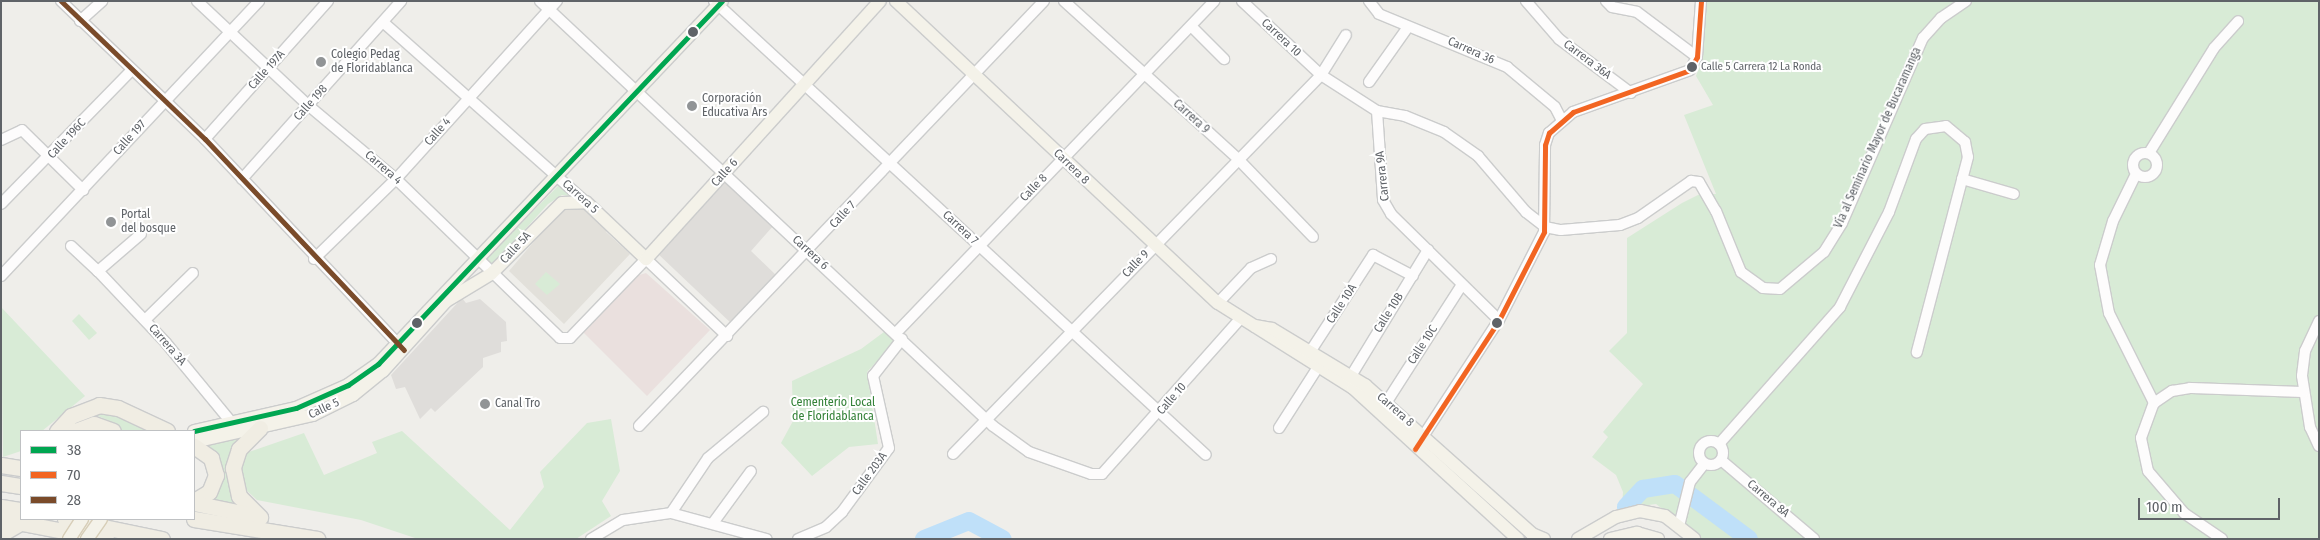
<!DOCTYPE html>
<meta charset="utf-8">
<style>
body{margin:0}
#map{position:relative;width:2320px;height:540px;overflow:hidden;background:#efeeea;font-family:"Fira Sans Condensed",sans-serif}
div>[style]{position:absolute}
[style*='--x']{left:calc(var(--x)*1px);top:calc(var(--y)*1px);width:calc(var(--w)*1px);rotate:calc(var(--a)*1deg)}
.industrial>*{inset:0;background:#dfddda}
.education>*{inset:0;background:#e2e0da}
.medical>*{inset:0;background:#eae0de}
.green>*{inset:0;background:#d8ebd6}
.river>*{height:18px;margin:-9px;padding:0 9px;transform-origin:9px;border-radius:9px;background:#bfe0f9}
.roads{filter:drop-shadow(1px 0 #cbcccc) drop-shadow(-1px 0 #cbcccc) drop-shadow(0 1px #cbcccc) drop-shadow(0 -1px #cbcccc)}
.minor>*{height:10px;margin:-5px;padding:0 5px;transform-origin:5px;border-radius:5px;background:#fdfcfc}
.minor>.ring{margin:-5px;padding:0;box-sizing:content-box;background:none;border:10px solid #fdfcfc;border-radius:50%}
.major>*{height:12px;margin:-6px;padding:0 6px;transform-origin:6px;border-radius:6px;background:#f4f2e9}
.highway>*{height:15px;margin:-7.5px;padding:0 7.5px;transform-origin:7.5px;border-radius:7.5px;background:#f0ede3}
.bridges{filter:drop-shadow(1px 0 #d7ceb8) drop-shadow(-1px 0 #d7ceb8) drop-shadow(0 1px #d7ceb8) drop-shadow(0 -1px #d7ceb8)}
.major-bridge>*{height:12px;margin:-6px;padding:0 6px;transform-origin:6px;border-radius:6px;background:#f4f2e9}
.bus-1>*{height:5px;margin:-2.5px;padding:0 2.5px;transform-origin:2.5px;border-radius:2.5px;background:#00a651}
.bus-2>*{height:5px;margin:-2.5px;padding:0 2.5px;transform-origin:2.5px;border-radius:2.5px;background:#f26522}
.bus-3>*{height:5px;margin:-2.5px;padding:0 2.5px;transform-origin:2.5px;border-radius:2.5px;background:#7a4b2a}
.dots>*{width:14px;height:14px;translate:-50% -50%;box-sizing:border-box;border:2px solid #fff;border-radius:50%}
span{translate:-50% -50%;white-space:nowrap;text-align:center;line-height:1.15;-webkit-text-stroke:4px #fff;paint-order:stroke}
.bus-label{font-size:11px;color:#5f6368}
.left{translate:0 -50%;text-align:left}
.street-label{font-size:12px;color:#5f6368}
.poi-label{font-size:12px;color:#5f6368}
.park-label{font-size:12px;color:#348238}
.frame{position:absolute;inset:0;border:2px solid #5f6368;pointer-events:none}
.legend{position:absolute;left:20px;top:430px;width:175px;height:90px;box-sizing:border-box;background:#fff;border:1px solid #bfc1c3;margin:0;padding:6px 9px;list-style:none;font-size:15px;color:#5f6368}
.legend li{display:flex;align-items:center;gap:10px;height:25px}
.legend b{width:25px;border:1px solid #bfc1c3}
.scale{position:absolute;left:2138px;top:498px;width:142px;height:22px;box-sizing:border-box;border:2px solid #5f6368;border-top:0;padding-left:6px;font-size:15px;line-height:18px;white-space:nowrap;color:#5f6368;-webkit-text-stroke:4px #fff;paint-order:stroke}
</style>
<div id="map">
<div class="industrial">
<div style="clip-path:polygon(726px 178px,774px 225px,751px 251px,778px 277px,733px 325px,656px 252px)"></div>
<div style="clip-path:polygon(462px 298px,466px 303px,480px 299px,506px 322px,507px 341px,501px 342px,501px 352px,483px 358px,483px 367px,435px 412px,431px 408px,420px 419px,405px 387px,396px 389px,391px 375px)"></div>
</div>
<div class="education">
<div style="clip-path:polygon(564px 206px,581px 207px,608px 229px,606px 232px,630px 254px,564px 324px,509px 271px)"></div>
</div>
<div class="medical">
<div style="clip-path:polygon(646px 273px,710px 330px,647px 396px,581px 330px,636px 276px)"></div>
</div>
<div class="green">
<div style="clip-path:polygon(1706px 1px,2319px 1px,2319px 539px,1702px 539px,1656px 504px,1622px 508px,1623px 492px,1616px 475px,1592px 457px,1608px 437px,1603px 432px,1643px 384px,1609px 351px,1627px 333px,1627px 238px,1682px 203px,1700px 194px,1716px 194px,1684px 115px,1713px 105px,1696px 76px,1703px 57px)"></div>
<div style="clip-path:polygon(558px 186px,573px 196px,562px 195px,548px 204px,492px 266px,485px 260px)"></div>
<div style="clip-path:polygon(546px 272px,560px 284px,547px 295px,535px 284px)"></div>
<div style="clip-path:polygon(1px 307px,85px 396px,42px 431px,21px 431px,21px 451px,3px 457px)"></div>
<div style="clip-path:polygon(79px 314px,97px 333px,89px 340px,72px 321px)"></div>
<div style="clip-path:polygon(888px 329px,898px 338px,867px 372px,878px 444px,849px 447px,812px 476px,781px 443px,793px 421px,792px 381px,861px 349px)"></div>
<div style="clip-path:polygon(86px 411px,125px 415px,135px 426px,153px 431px,120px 431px,114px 423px,98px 416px,62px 431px)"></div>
<div style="clip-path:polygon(611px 419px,620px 471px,602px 501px,611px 516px,576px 539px,418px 539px,361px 520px,257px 500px,245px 489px,241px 470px,243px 454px,304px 433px,324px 475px,377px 453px,372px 442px,402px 431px,510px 530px,544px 487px,540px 472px,587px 423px)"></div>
<div style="clip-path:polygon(244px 436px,231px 453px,241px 506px,206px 499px,217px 491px,223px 469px,217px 454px,205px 445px)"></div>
</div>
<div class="river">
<div style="--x:1626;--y:507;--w:25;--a:-47"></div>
<div style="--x:1643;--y:489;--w:32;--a:-9"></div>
<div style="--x:1675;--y:484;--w:92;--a:36.6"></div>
<div style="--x:924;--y:539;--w:48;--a:-21.8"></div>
<div style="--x:969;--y:521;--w:38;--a:28"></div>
</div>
<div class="roads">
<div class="minor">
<div style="--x:61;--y:1;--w:199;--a:43.8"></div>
<div style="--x:205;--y:139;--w:287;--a:46.7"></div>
<div style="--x:197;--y:1;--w:154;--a:43.2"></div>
<div style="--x:309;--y:106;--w:114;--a:40"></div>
<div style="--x:396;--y:179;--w:228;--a:44.1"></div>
<div style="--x:560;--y:338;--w:10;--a:0"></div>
<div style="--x:570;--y:338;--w:110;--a:-46.1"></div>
<div style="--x:646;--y:259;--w:112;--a:43.5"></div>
<div style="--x:540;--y:1;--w:621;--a:43.17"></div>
<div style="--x:993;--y:426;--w:44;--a:35.8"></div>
<div style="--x:1029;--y:452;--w:66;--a:19.5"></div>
<div style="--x:1091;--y:474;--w:11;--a:0"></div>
<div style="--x:1102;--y:474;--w:208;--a:-48.3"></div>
<div style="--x:714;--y:1;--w:669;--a:42.7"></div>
<div style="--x:1064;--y:1;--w:235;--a:42.2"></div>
<div style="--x:1238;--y:159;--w:108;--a:46.1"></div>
<div style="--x:1242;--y:1;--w:108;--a:43.1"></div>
<div style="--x:1321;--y:75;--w:67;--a:32.7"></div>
<div style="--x:1377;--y:111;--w:89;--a:86.1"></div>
<div style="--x:1383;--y:200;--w:16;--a:60"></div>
<div style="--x:1391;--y:214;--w:151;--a:44.5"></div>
<div style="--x:1369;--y:1;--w:16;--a:52"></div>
<div style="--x:1379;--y:14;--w:139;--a:22.5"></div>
<div style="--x:1507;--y:67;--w:62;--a:39.8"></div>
<div style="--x:1555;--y:107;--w:13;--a:63"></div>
<div style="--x:1526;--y:1;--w:50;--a:49"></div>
<div style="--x:1559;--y:39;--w:90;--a:36.9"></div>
<div style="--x:1606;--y:1;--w:8;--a:45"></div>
<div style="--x:1612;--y:7;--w:25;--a:11"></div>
<div style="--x:1637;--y:12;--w:75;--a:36.9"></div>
<div style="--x:80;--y:21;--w:30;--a:-42"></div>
<div style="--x:383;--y:22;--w:271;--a:41.6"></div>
<div style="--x:1191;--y:26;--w:47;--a:45"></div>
<div style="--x:1369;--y:82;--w:67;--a:-54.7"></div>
<div style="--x:1377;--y:111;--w:28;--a:10"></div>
<div style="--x:1405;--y:116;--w:42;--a:22.3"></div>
<div style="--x:1444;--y:132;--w:42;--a:35.2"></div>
<div style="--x:1478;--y:156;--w:74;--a:49.4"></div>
<div style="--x:1526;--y:212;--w:24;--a:38"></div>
<div style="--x:1545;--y:227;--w:16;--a:11"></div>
<div style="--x:1561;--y:230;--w:59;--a:-4.8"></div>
<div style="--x:1620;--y:225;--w:19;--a:-21"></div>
<div style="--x:1638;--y:218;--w:65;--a:-34.9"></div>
<div style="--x:1691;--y:181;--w:8;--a:7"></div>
<div style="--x:1699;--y:182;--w:34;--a:60"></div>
<div style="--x:1716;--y:211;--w:66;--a:67.7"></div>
<div style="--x:1741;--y:272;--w:27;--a:36"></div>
<div style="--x:1763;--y:288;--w:17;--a:3"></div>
<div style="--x:1780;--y:289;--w:57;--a:-40.1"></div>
<div style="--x:1824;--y:252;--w:34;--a:-58"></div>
<div style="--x:1842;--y:223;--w:202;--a:-66.4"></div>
<div style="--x:1923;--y:38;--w:27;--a:-48"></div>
<div style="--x:1941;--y:18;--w:30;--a:-34"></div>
<div style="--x:205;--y:139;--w:185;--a:-48.3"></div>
<div style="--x:1;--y:140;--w:23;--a:-25"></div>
<div style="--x:22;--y:130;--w:86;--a:44.5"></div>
<div class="ring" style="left:2133px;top:153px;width:14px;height:14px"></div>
<div style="--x:2149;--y:153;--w:123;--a:-58.2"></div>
<div style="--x:2214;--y:48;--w:36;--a:-48"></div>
<div style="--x:2136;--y:174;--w:52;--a:116.1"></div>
<div style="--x:2113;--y:221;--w:46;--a:106.5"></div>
<div style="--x:2100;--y:265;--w:49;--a:79.4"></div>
<div style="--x:2109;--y:313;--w:101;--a:63.4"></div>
<div style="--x:242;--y:179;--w:239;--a:-48.2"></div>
<div style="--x:1962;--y:179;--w:54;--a:16.1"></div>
<div style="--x:1;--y:204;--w:186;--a:-45.7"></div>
<div style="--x:141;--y:234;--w:57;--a:139.3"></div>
<div style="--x:98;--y:271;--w:99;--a:46.6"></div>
<div style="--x:166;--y:343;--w:104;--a:50.5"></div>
<div style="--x:71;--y:246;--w:37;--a:43"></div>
<div style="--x:314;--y:259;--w:115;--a:-44.3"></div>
<div style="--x:396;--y:179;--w:240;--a:-47.9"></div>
<div style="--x:1;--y:276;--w:377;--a:-46.8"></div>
<div style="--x:1218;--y:303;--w:48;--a:-46.7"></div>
<div style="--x:1251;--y:268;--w:22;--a:-24"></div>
<div style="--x:145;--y:320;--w:67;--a:-44.4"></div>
<div style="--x:2319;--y:321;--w:33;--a:115"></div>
<div style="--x:2305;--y:351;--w:25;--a:97"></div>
<div style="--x:2302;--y:376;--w:52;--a:81.1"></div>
<div style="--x:2310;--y:427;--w:21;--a:65"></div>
<div style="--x:896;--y:333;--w:460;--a:-46.2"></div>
<div style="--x:1310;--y:352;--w:116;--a:-57"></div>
<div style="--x:1373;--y:255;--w:45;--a:27.7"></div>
<div style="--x:1351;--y:376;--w:148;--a:-58.6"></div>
<div style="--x:1386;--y:403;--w:139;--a:-57.3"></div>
<div style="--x:639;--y:426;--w:587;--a:-46.38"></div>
<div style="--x:1279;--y:428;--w:72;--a:-57.4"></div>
<div class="ring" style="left:1699px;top:441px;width:14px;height:14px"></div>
<div style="--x:1420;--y:441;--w:145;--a:-56.9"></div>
<div style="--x:1499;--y:320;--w:99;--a:-62.9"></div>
<div style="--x:1544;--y:232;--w:87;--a:-89.3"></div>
<div style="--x:1545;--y:145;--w:13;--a:-72"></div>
<div style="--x:1549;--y:133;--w:32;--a:-41"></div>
<div style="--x:1573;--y:112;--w:124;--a:-19.7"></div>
<div style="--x:1690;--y:70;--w:15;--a:-62"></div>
<div style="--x:1697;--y:57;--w:56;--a:-85.9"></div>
<div style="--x:1719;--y:444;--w:183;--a:-48.5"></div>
<div style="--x:1840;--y:307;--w:107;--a:-62.7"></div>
<div style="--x:1889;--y:212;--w:78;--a:-69.7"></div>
<div style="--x:1916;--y:139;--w:13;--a:-48"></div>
<div style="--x:1925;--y:129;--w:21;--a:-8"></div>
<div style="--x:1946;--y:126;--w:25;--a:40"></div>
<div style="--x:1965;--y:142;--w:15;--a:79"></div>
<div style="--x:1968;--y:157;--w:202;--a:104.7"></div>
<div style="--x:953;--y:454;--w:528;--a:-45.84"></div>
<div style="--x:1321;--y:75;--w:47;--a:-58"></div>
<div style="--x:1721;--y:460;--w:122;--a:40.3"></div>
<div style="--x:671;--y:513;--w:66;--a:-56.1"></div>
<div style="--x:708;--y:458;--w:72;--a:-39.9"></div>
<div style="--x:713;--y:523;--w:64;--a:-53.8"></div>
<div style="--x:1679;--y:526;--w:45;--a:-76"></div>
<div style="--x:1690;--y:482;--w:23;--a:-52"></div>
<div style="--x:591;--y:539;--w:37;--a:-31"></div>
<div style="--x:623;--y:520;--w:49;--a:-8.3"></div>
<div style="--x:671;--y:513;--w:99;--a:15.2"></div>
<div style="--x:798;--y:539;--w:30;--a:-23"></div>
<div style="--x:826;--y:527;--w:22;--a:-43"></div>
<div style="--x:842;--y:512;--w:79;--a:-53.7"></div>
<div style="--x:889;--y:448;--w:74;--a:-102.5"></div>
<div style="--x:873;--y:376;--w:47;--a:-51.9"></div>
<div style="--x:2222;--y:539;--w:46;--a:-145.6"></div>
<div style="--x:2184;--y:513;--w:55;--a:-130.6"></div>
<div style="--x:2148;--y:471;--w:34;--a:-102"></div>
<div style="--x:2141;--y:438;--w:37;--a:-70"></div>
<div style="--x:2154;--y:403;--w:22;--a:-34"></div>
<div style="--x:2172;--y:391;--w:18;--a:-9"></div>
<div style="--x:2190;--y:388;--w:114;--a:2"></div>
</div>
<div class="major">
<div style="--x:896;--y:1;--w:441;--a:43.2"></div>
<div style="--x:1218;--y:303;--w:160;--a:32.2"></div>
<div style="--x:1353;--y:388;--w:224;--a:42.5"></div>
<div style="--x:1255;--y:326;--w:17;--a:10"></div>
<div style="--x:1272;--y:329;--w:109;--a:31.1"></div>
<div style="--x:1365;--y:385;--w:224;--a:41.7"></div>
<div style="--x:1532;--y:534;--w:13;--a:23"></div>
<div style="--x:194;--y:431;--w:105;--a:-12.7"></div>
<div style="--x:296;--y:408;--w:57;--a:-23.9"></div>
<div style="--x:348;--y:385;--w:37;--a:-35"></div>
<div style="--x:378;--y:364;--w:500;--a:-46.54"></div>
<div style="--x:194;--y:442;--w:122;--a:-12.8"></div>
<div style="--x:313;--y:415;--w:45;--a:-26.6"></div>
<div style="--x:353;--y:395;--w:38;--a:-39"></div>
<div style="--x:383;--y:371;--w:94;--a:-48"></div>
<div style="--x:446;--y:301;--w:52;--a:-31"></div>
<div style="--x:491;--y:274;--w:100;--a:-45"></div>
<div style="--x:562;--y:203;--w:24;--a:-2"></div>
<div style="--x:586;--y:202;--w:83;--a:43.5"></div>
<div style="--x:646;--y:259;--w:348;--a:-47.8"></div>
<div style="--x:1578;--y:539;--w:44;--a:-30.1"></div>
<div style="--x:1616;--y:517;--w:25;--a:-14"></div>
<div style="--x:1640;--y:511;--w:25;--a:11"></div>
<div style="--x:1665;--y:516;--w:37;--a:38"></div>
<div style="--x:1610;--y:539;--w:28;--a:-13"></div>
<div style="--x:1637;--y:533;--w:22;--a:16"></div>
</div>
<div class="highway">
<div style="--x:260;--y:428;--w:30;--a:135"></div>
<div style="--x:239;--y:449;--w:20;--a:108"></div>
<div style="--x:233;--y:468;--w:29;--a:78"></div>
<div style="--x:239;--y:496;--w:30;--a:45"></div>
<div style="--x:57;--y:431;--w:21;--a:-47"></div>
<div style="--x:71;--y:416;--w:30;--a:-21"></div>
<div style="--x:99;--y:405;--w:19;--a:9"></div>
<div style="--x:118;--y:408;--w:54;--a:25.1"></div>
<div style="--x:75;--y:431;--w:20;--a:-20"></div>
<div style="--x:94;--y:424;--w:20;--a:20"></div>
<div style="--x:194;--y:446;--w:21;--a:35"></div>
<div style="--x:211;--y:458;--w:18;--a:74"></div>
<div style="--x:216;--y:475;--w:18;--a:112"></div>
<div style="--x:209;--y:492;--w:17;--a:149"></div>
<div style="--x:1;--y:465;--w:20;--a:9"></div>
<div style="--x:1;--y:483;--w:20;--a:9"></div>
<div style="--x:194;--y:503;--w:63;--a:11.8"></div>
<div style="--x:1;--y:507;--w:20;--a:9"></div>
<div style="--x:1;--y:519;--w:107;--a:10.8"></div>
<div style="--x:65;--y:519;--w:99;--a:11.7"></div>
<div style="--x:194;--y:519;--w:125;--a:9.2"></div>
<div style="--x:1;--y:534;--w:24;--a:-30"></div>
</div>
</div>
<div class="bridges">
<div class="major-bridge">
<div style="--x:69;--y:539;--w:24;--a:-57"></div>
<div style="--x:87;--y:539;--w:24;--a:-55"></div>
</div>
</div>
<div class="bus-1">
<div style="--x:194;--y:431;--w:105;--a:-12.7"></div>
<div style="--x:296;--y:408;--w:57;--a:-23.9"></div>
<div style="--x:348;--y:385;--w:37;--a:-35"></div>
<div style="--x:378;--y:364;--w:500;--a:-46.54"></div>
</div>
<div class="bus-2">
<div style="--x:1415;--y:449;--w:154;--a:-56.9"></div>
<div style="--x:1499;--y:320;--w:99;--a:-62.9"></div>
<div style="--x:1544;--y:232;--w:87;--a:-89.3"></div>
<div style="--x:1545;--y:145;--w:13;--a:-72"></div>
<div style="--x:1549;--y:133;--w:32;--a:-41"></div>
<div style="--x:1573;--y:112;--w:124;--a:-19.7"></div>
<div style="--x:1690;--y:70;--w:15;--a:-62"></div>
<div style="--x:1697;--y:57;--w:56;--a:-85.9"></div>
</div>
<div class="bus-3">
<div style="--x:61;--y:1;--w:199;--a:43.8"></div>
<div style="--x:205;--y:139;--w:290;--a:46.7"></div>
</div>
<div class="dots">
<div style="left:693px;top:32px;background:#5f6368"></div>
<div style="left:321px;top:62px;background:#919496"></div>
<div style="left:1692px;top:67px;background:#5f6368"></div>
<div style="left:692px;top:106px;background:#919496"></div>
<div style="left:111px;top:222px;background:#919496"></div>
<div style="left:417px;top:323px;background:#5f6368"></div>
<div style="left:1497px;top:323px;background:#5f6368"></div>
<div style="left:485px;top:404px;background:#919496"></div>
</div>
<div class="bus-label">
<span class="left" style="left:1701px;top:67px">Calle 5 Carrera 12 La Ronda</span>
</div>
<div class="street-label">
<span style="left:1281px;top:38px;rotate:43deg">Carrera 10</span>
<span style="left:1471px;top:51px;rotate:24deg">Carrera 36</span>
<span style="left:1587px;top:60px;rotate:37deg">Carrera 36A</span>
<span style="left:267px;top:70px;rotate:-48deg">Calle 197A</span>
<span style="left:311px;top:103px;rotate:-48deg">Calle 198</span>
<span style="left:1191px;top:117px;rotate:42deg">Carrera 9</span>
<span style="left:438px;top:132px;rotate:-48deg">Calle 4</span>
<span style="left:130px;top:138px;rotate:-48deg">Calle 197</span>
<span style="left:1878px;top:138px;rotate:-66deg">Vía al Seminario Mayor de Bucaramanga</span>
<span style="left:67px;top:139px;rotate:-47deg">Calle 196C</span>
<span style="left:1071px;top:167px;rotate:44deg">Carrera 8</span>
<span style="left:383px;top:168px;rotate:41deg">Carrera 4</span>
<span style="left:725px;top:173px;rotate:-48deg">Calle 6</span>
<span style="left:1383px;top:176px;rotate:-96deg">Carrera 9A</span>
<span style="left:1034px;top:188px;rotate:-46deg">Calle 8</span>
<span style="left:580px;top:197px;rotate:42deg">Carrera 5</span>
<span style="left:843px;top:215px;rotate:-47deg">Calle 7</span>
<span style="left:960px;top:228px;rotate:43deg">Carrera 7</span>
<span style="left:516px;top:248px;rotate:-47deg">Calle 5A</span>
<span style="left:810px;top:253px;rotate:43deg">Carrera 6</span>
<span style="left:1136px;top:264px;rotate:-46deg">Calle 9</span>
<span style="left:1342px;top:304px;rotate:-57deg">Calle 10A</span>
<span style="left:1389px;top:313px;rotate:-58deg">Calle 10B</span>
<span style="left:167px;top:345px;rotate:49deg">Carrera 3A</span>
<span style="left:1423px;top:345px;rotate:-57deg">Calle 10C</span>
<span style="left:1172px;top:399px;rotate:-49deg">Calle 10</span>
<span style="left:324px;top:409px;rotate:-25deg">Calle 5</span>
<span style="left:1395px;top:410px;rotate:41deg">Carrera 8</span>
<span style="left:870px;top:474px;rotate:-54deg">Calle 203A</span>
<span style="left:1768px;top:499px;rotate:40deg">Carrera 8A</span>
</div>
<div class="poi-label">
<span class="left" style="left:331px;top:62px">Colegio Pedag<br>de Floridablanca</span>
<span class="left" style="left:702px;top:106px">Corporación<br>Educativa Ars</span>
<span class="left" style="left:121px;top:222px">Portal<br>del bosque</span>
<span class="left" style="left:495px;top:404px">Canal Tro</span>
</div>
<div class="park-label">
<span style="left:833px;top:410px">Cementerio Local<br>de Floridablanca</span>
</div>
<div class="frame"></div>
<ul class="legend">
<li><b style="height:6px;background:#00a651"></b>38</li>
<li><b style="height:6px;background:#f26522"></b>70</li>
<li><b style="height:6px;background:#7a4b2a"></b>28</li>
</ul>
<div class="scale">100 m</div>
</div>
